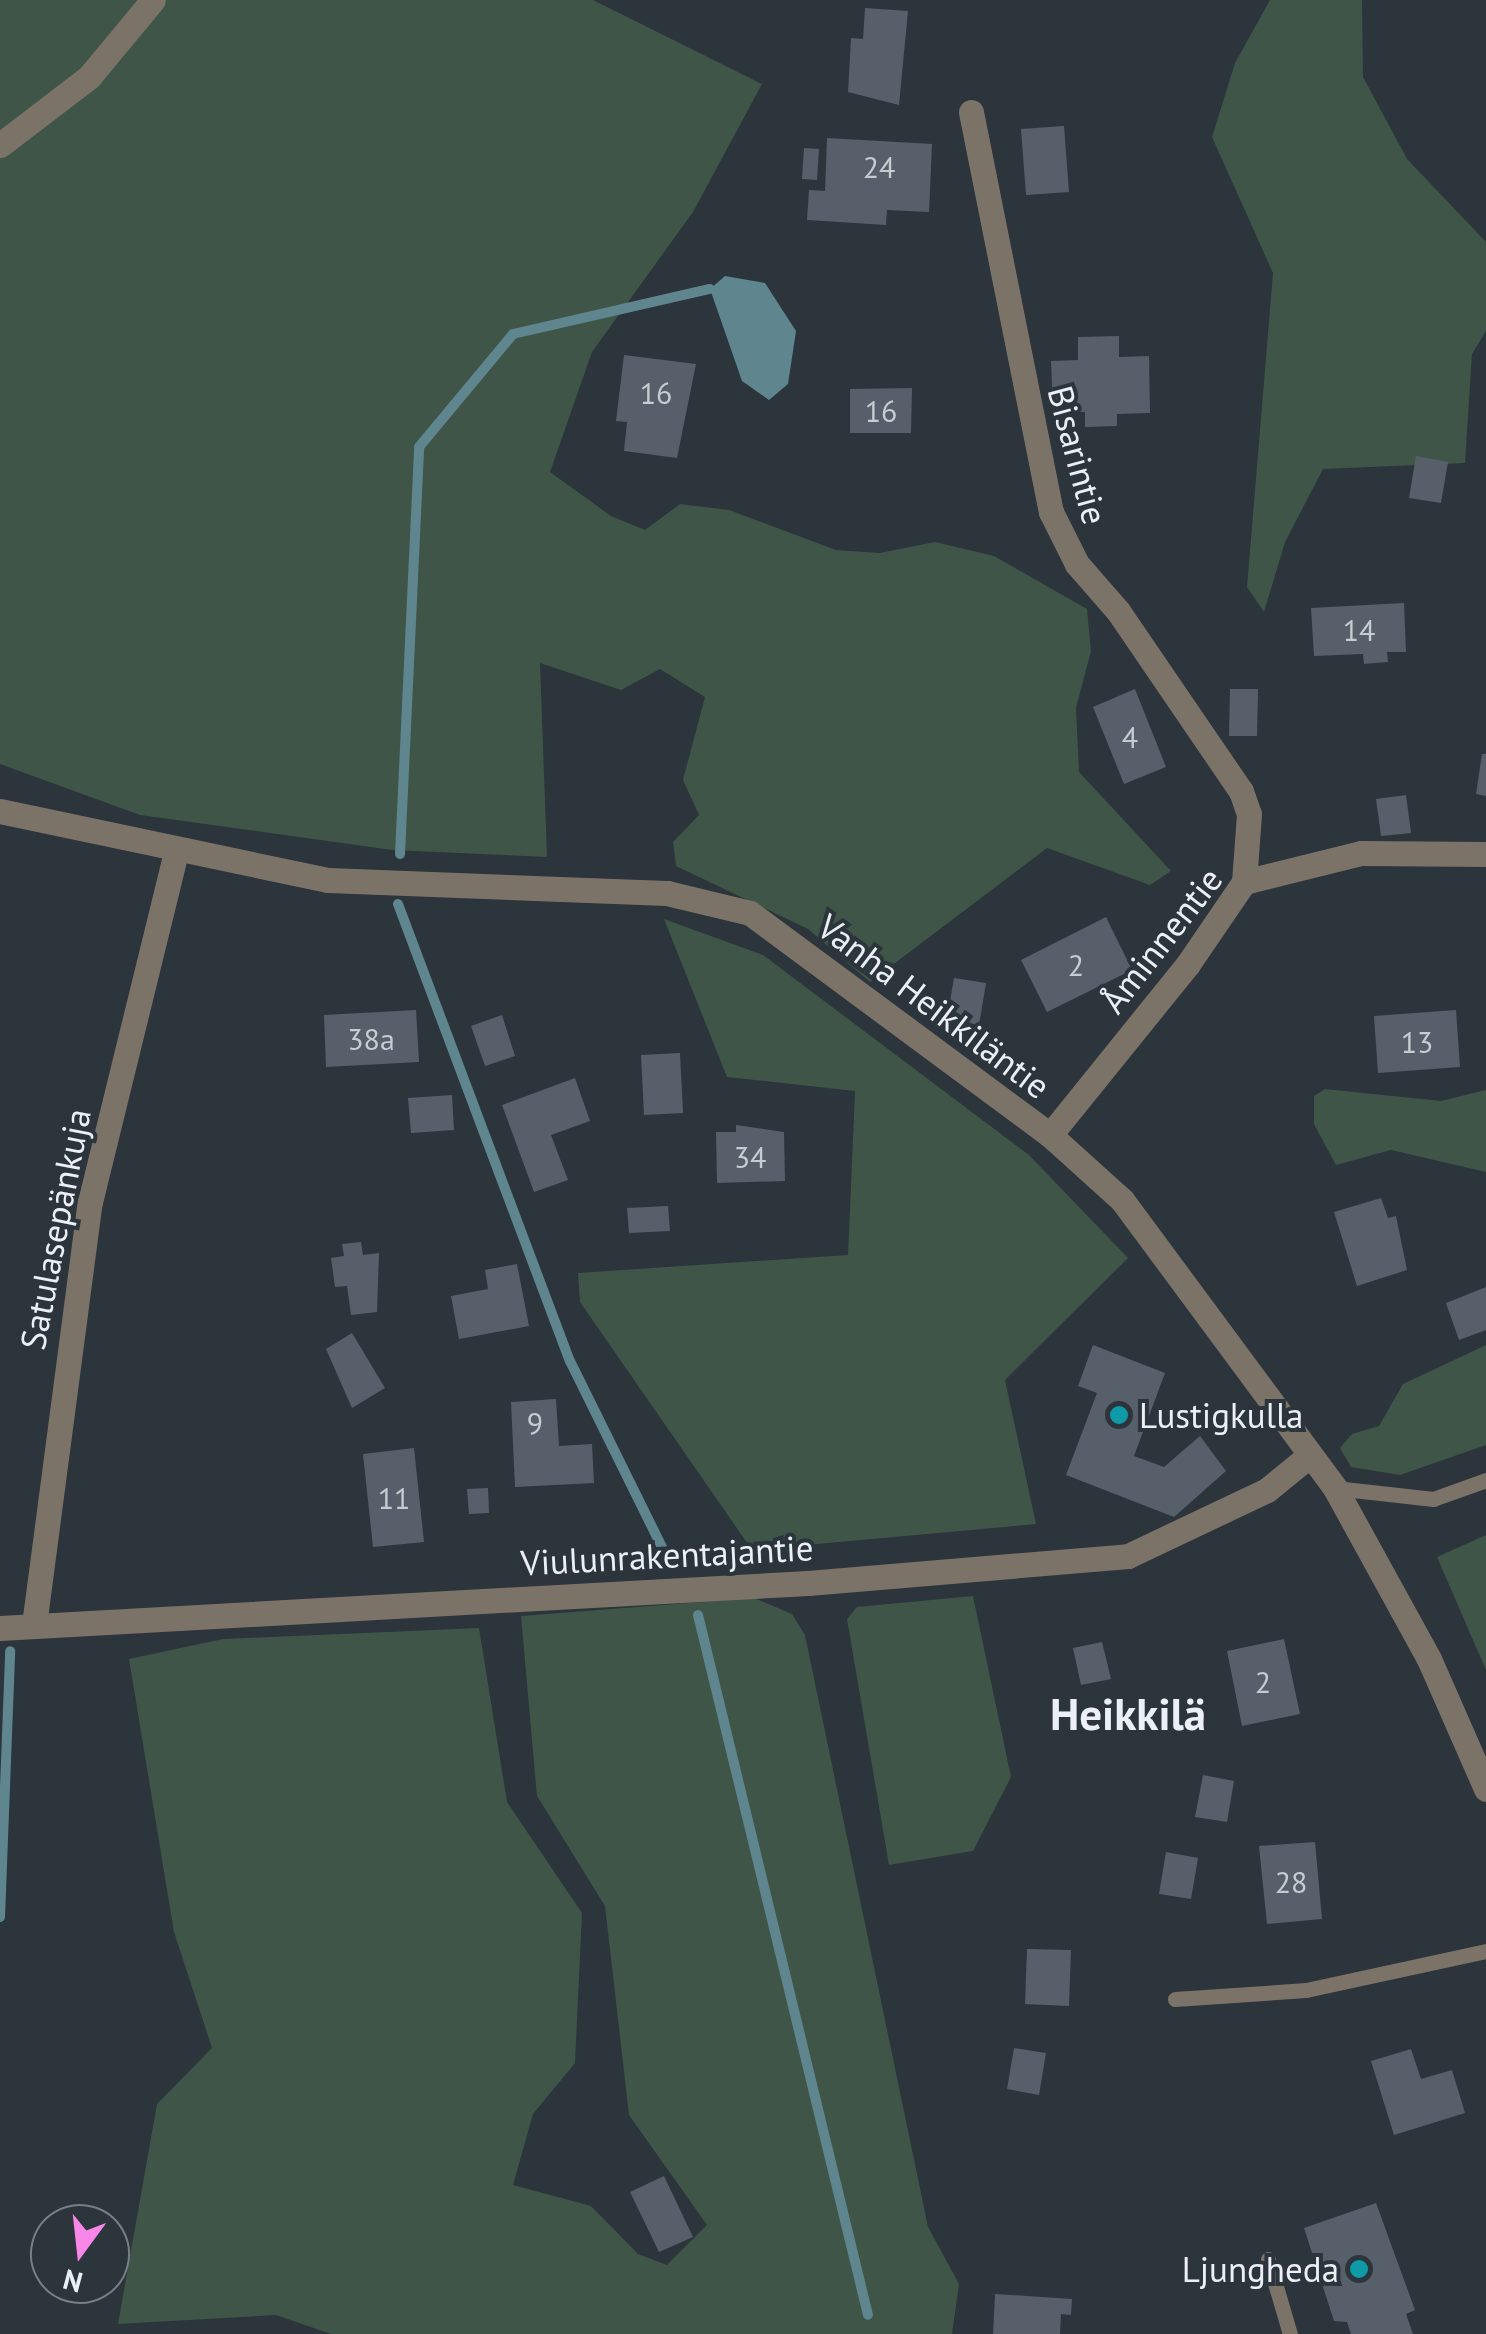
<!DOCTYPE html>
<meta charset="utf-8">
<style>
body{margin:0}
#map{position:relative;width:1486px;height:2334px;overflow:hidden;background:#2c343c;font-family:"PT Sans",sans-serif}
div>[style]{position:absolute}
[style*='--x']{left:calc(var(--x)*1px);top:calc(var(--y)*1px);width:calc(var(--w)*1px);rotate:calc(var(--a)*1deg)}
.green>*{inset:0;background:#3f5548}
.water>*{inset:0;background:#5f858e}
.stream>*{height:10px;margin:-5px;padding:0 5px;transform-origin:5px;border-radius:5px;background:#5f858e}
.building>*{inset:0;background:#57606a}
.service>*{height:15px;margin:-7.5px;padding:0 7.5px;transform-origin:7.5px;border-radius:7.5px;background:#7c7368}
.minor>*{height:25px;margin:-12.5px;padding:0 12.5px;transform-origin:12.5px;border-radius:12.5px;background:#7c7368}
.dots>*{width:28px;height:28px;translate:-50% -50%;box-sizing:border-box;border:5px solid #2c343c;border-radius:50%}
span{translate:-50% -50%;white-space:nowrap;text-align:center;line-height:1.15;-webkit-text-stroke:8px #2c343c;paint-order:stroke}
.number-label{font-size:30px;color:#c5ccd2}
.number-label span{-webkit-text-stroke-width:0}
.street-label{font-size:35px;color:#eaf0f5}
.poi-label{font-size:35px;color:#eaf0f5}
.left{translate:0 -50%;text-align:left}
.right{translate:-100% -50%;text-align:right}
.district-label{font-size:45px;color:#eaf0f5;font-weight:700}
.north{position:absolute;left:30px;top:2204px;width:100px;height:100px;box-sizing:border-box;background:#2c343c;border:2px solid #787f86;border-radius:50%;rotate:195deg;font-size:28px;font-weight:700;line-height:40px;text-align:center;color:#eaf0f5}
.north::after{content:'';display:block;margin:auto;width:35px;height:45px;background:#f987e8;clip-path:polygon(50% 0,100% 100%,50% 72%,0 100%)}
</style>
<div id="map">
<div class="green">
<div style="clip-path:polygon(0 0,593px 0,762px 84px,693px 212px,592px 352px,550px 472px,611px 516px,645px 530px,680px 504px,729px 510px,836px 550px,880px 553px,935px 542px,994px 556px,1087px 609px,1091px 651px,1076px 708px,1079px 772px,1171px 871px,1150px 885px,1047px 848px,870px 982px,808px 929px,676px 866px,673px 842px,699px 815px,683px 780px,705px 697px,660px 669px,621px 690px,540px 663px,547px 857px,392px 850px,140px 815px,0 764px)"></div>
<div style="clip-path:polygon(1270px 0,1362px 0,1363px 77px,1407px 159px,1486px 242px,1486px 331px,1472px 354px,1465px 463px,1323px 469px,1285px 542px,1264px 612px,1247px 587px,1273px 273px,1212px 137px,1235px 63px)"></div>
<div style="clip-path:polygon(664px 919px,763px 955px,1029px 1155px,1128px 1258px,1005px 1380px,1036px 1524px,752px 1550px,580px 1302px,578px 1273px,848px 1255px,855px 1091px,727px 1077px)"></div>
<div style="clip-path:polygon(1325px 1089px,1441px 1101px,1486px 1090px,1486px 1172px,1391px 1150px,1336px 1165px,1314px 1124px,1314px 1096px)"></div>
<div style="clip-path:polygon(1486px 1345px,1486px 1445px,1400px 1475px,1351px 1467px,1340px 1448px,1352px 1434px,1379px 1426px,1403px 1384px)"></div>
<div style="clip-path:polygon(1486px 1535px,1486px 1670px,1437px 1557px)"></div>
<div style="clip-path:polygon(973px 1596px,1011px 1777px,973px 1851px,889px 1865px,847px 1619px,857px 1607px)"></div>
<div style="clip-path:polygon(754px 1598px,792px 1614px,805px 1635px,928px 2227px,959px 2284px,952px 2334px,331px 2334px,276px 2315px,118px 2324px,157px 2104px,212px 2048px,174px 1932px,129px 1659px,223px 1639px,479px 1628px,507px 1802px,582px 1913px,575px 2063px,533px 2114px,513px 2185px,591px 2206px,638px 2254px,667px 2265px,707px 2225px,629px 2115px,605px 1906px,537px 1796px,521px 1616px)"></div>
</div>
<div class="water">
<div style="clip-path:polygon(725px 276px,765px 283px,796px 331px,788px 384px,769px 400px,742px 381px,710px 289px)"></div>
</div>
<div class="stream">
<div style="--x:400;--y:854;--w:407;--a:-87.3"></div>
<div style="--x:419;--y:447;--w:147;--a:-50.2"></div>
<div style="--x:513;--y:334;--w:202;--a:-12.9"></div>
<div style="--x:398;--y:904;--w:488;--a:69.4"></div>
<div style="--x:570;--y:1361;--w:225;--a:63.7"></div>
<div style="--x:698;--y:1615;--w:720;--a:76.35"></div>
<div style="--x:0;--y:1917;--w:266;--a:-87.8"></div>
</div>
<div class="building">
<div style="clip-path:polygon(865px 8px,908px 11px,899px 105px,848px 92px,851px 38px,863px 39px)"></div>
<div style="clip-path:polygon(1064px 126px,1069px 192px,1026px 195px,1021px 129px)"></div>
<div style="clip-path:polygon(827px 138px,932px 144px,929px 212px,887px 210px,886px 225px,807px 220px,809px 190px,825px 191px)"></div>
<div style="clip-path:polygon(804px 148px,819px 149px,817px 180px,802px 179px)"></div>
<div style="clip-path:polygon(1119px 336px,1119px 357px,1149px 356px,1150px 413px,1117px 414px,1117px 426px,1085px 427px,1085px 412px,1053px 413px,1051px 361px,1078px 360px,1078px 337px)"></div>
<div style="clip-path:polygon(624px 355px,696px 364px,677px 458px,624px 451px,627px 422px,616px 421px)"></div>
<div style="clip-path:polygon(912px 388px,911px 433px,850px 433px,850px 389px)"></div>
<div style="clip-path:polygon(1416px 456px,1448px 462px,1441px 503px,1409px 498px)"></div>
<div style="clip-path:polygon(1404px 603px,1406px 652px,1387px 652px,1388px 662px,1364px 664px,1363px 654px,1314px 656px,1311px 608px)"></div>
<div style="clip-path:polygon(1135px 689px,1166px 767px,1124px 784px,1093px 707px)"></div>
<div style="clip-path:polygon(1230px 689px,1258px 689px,1257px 736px,1229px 736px)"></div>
<div style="clip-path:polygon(1482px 754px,1486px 754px,1486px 796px,1476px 794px)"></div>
<div style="clip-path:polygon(1406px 795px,1411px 833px,1381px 836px,1376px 799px)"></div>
<div style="clip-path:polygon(1106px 917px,1132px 970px,1047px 1012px,1021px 960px)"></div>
<div style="clip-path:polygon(954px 978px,986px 983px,979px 1025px,947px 1019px)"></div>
<div style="clip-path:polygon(416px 1010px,419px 1062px,326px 1067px,324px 1015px)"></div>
<div style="clip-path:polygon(1456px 1010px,1460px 1067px,1378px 1073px,1374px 1016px)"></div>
<div style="clip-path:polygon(502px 1015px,515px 1056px,485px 1066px,471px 1026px)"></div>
<div style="clip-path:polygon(680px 1053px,683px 1113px,644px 1115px,641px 1055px)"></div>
<div style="clip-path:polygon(575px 1078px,590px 1121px,551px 1135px,568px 1180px,534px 1192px,502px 1105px)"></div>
<div style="clip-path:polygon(452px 1095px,454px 1130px,411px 1133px,408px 1098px)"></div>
<div style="clip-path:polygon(736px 1125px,784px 1132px,785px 1181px,717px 1183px,716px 1132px,736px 1132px)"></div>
<div style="clip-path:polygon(1381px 1198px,1388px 1218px,1396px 1216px,1407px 1270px,1357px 1286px,1334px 1212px)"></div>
<div style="clip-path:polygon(668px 1206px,670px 1231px,629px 1233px,627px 1208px)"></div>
<div style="clip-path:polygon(361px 1242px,363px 1255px,379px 1253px,377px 1312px,351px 1315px,347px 1286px,335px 1287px,331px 1258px,344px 1256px,342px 1244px)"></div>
<div style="clip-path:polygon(517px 1264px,529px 1326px,459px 1339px,451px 1296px,488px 1289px,485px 1270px)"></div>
<div style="clip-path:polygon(1486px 1287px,1486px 1330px,1459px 1340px,1446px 1303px)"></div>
<div style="clip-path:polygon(352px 1333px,385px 1388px,352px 1408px,326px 1349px)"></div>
<div style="clip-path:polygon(1093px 1345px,1165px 1373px,1134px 1456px,1164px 1467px,1200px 1436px,1226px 1471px,1174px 1517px,1066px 1475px,1097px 1393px,1078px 1386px)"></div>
<div style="clip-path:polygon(556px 1399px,559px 1446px,592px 1444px,594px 1483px,515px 1487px,511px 1402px)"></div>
<div style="clip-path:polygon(414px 1448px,424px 1542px,373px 1547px,363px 1454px)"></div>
<div style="clip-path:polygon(488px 1488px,489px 1513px,469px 1514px,467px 1489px)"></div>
<div style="clip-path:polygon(1284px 1639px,1300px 1714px,1242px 1726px,1227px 1651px)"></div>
<div style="clip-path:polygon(1102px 1642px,1111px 1679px,1081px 1685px,1073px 1648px)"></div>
<div style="clip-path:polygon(1203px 1775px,1234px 1781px,1227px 1822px,1195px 1817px)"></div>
<div style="clip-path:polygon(1315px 1842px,1322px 1919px,1267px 1924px,1259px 1846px)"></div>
<div style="clip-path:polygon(1166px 1852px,1198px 1858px,1191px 1899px,1159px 1894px)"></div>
<div style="clip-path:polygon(1027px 1949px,1071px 1950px,1069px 2006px,1025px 2004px)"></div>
<div style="clip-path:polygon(1014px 2048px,1046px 2053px,1039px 2095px,1007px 2089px)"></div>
<div style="clip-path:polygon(1411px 2049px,1421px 2079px,1452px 2070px,1465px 2113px,1394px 2135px,1371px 2061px)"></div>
<div style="clip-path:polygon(664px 2176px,693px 2237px,659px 2252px,630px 2192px)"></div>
<div style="clip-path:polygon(1376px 2203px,1415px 2310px,1406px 2314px,1413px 2334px,1351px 2334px,1347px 2322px,1334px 2321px,1304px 2228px)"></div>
<div style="clip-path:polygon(995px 2294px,1072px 2299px,1071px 2315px,1061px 2314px,1060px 2334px,993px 2334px)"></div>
</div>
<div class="service">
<div style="--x:1335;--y:1488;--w:99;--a:6.4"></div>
<div style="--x:1433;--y:1499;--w:56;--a:-19.7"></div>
<div style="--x:1175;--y:1999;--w:131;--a:-3.9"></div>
<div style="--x:1306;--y:1990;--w:184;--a:-12.2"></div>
<div style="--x:1268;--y:2259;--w:78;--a:73.7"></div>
</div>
<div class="minor">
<div style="--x:971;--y:112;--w:408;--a:78.7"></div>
<div style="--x:1051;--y:512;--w:58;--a:63.4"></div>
<div style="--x:1077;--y:564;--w:62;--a:48.9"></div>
<div style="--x:1118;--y:611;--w:218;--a:55.7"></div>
<div style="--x:1241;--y:791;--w:24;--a:71"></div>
<div style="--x:1249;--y:814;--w:68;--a:94.2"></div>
<div style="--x:0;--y:145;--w:112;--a:-37.4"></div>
<div style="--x:89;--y:77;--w:100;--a:-50.3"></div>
<div style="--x:0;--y:811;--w:335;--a:11.9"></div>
<div style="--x:328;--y:880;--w:339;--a:2.2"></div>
<div style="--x:667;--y:893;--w:85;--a:13.5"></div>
<div style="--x:750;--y:913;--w:373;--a:36.5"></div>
<div style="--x:1050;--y:1135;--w:97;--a:42.1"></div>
<div style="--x:1122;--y:1200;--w:358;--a:53.5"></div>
<div style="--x:1335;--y:1488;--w:195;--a:61.2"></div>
<div style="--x:1429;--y:1659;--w:142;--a:66.3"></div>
<div style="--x:1050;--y:1135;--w:220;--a:-51.1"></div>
<div style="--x:1188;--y:964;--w:99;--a:-55.7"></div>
<div style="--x:1244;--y:882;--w:121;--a:-13.9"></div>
<div style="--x:1361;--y:853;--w:125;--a:0.5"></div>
<div style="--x:34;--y:1625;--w:427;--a:-82.5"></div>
<div style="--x:90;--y:1202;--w:361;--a:-76.2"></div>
<div style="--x:0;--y:1628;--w:809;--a:-3.19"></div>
<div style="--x:808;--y:1583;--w:321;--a:-4.8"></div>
<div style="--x:1128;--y:1556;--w:154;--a:-25.4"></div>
<div style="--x:1267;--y:1490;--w:55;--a:-39.1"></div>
</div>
<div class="dots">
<div style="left:1119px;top:1415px;background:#0f9aa8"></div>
<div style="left:1359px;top:2269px;background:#0f9aa8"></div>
</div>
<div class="number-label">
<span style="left:879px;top:167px">24</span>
<span style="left:656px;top:393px">16</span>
<span style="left:881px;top:411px">16</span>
<span style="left:1359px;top:630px">14</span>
<span style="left:1130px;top:737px">4</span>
<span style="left:1076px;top:965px">2</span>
<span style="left:371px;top:1039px">38a</span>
<span style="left:1417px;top:1042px">13</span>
<span style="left:750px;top:1157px">34</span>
<span style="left:535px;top:1423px">9</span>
<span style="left:394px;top:1498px">11</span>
<span style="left:1263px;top:1682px">2</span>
<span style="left:1291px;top:1882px">28</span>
</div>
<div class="street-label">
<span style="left:1078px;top:455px;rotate:75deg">Bisarintie</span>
<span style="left:1161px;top:940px;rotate:-52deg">Åminnentie</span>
<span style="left:934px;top:1006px;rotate:37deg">Vanha Heikkiläntie</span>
<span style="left:55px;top:1229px;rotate:-79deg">Satulasepänkuja</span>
<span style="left:667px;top:1555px;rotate:-3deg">Viulunrakentajantie</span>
</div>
<div class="poi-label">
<span class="left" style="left:1139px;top:1415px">Lustigkulla</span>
<span class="right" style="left:1339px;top:2269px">Ljungheda</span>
</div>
<div class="district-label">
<span style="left:1128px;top:1714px">Heikkilä</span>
</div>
<div class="north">N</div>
</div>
